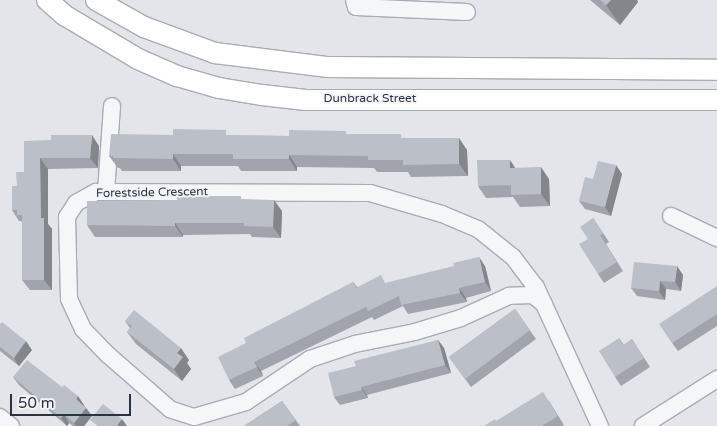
<!DOCTYPE html>
<style>
body{margin:0}
#map{position:relative;width:717px;height:426px;overflow:hidden;background:#e3e5ea;font-family:"Varela Round",sans-serif}
div>[style]{position:absolute}
[style*='--x']{left:calc(var(--x)*1px);top:calc(var(--y)*1px);width:calc(var(--w)*1px);rotate:calc(var(--a)*1deg)}
.roads{filter:drop-shadow(1px 0 #a8acb4) drop-shadow(-1px 0 #a8acb4) drop-shadow(0 1px #a8acb4) drop-shadow(0 -1px #a8acb4)}
.minor>*{height:16px;margin:-8px;padding:0 8px;transform-origin:8px;border-radius:8px;background:#f5f6f8}
.major>*{height:20px;margin:-10px;padding:0 10px;transform-origin:10px;border-radius:10px;background:#fff}
.wall>*{inset:0;background:#a1a4aa}
.shaded-wall>*{inset:0;background:#83868b}
.building>*{inset:0;background:#bbbfc6}
span{translate:-50% -50%;white-space:nowrap;text-align:center;line-height:1.15;-webkit-text-stroke:4px #f2f4f7;paint-order:stroke}
.street-label{font-size:12px;color:#2c3340}
.scale{position:absolute;left:10px;top:394px;width:121px;height:22px;box-sizing:border-box;border:2px solid #2c3340;border-top:0;padding-left:6px;font-size:15px;line-height:18px;white-space:nowrap;color:#2c3340;-webkit-text-stroke:4px #f2f4f7;paint-order:stroke}
</style>
<div id="map">
<div class="roads">
<div class="minor">
<div style="--x:354;--y:0;--w:7;--a:74"></div>
<div style="--x:356;--y:7;--w:111;--a:2.6"></div>
<div style="--x:106;--y:192;--w:86;--a:-86"></div>
<div style="--x:671;--y:216;--w:51;--a:25.6"></div>
<div style="--x:544;--y:304;--w:14;--a:-141"></div>
<div style="--x:533;--y:295;--w:24;--a:178"></div>
<div style="--x:509;--y:296;--w:53;--a:155.4"></div>
<div style="--x:461;--y:318;--w:48;--a:163.1"></div>
<div style="--x:415;--y:332;--w:61;--a:168.7"></div>
<div style="--x:355;--y:344;--w:47;--a:161.6"></div>
<div style="--x:310;--y:359;--w:77;--a:146.1"></div>
<div style="--x:246;--y:402;--w:54;--a:163.9"></div>
<div style="--x:194;--y:417;--w:25;--a:-162"></div>
<div style="--x:170;--y:409;--w:82;--a:-138.9"></div>
<div style="--x:108;--y:355;--w:36;--a:-134"></div>
<div style="--x:83;--y:329;--w:33;--a:-115"></div>
<div style="--x:69;--y:299;--w:82;--a:-91.4"></div>
<div style="--x:67;--y:217;--w:17;--a:-57"></div>
<div style="--x:76;--y:203;--w:23;--a:-29"></div>
<div style="--x:96;--y:192;--w:274;--a:0.2"></div>
<div style="--x:370;--y:193;--w:75;--a:16.3"></div>
<div style="--x:442;--y:214;--w:39;--a:23"></div>
<div style="--x:478;--y:229;--w:45;--a:38.7"></div>
<div style="--x:513;--y:257;--w:38;--a:53"></div>
<div style="--x:536;--y:287;--w:153;--a:65.3"></div>
<div style="--x:0;--y:417;--w:14;--a:39"></div>
<div style="--x:643;--y:426;--w:88;--a:-32.4"></div>
</div>
<div class="major">
<div style="--x:47;--y:0;--w:23;--a:41"></div>
<div style="--x:64;--y:15;--w:86;--a:30.7"></div>
<div style="--x:138;--y:59;--w:43;--a:23.6"></div>
<div style="--x:177;--y:76;--w:44;--a:15.9"></div>
<div style="--x:219;--y:88;--w:44;--a:9.2"></div>
<div style="--x:262;--y:95;--w:44;--a:6.5"></div>
<div style="--x:306;--y:100;--w:411;--a:0"></div>
<div style="--x:96;--y:0;--w:55;--a:29.4"></div>
<div style="--x:144;--y:27;--w:76;--a:20.1"></div>
<div style="--x:215;--y:53;--w:114;--a:7.1"></div>
<div style="--x:328;--y:67;--w:389;--a:0.4"></div>
</div>
</div>
<div class="wall">
<div style="clip-path:polygon(590px 0,637px 0,638px 2px,620px 25px)"></div>
<div style="clip-path:polygon(349px 134px,404px 138px,467px 150px,468px 176px,411px 177px,408px 172px,377px 172px,374px 168px,297px 167px,297px 171px,241px 171px,238px 166px,181px 166px,181px 171px,122px 171px,120px 168px,118px 168px,109px 156px,173px 135px,289px 136px)"></div>
<div style="clip-path:polygon(24px 141px,99px 146px,98px 168px,48px 169px,48px 224px,52px 229px,52px 290px,30px 290px,22px 280px,22px 222px,21px 221px,19px 221px,12px 210px,17px 186px,24px 172px)"></div>
<div style="clip-path:polygon(516px 168px,549px 179px,550px 206px,520px 207px,513px 197px,486px 198px,478px 186px)"></div>
<div style="clip-path:polygon(622px 174px,611px 216px,585px 209px,579px 201px,593px 179px)"></div>
<div style="clip-path:polygon(243px 199px,282px 211px,281px 238px,252px 237px,250px 234px,183px 235px,183px 237px,95px 237px,87px 225px,177px 201px)"></div>
<div style="clip-path:polygon(593px 218px,609px 242px,606px 244px,623px 271px,604px 283px,598px 274px,588px 239px)"></div>
<div style="clip-path:polygon(485px 266px,491px 291px,466px 298px,467px 302px,408px 314px,403px 306px,374px 320px,372px 317px,261px 371px,263px 376px,235px 389px,229px 380px,246px 343px,353px 282px,357px 287px,387px 283px)"></div>
<div style="clip-path:polygon(683px 275px,681px 291px,666px 289px,665px 300px,637px 296px,631px 288px)"></div>
<div style="clip-path:polygon(717px 286px,717px 326px,678px 351px,672px 343px)"></div>
<div style="clip-path:polygon(515px 309px,536px 339px,471px 387px,449px 357px)"></div>
<div style="clip-path:polygon(125px 321px,189px 360px,187px 363px,191px 369px,182px 381px,136px 344px,127px 332px,130px 328px)"></div>
<div style="clip-path:polygon(0 324px,32px 350px,19px 366px,0 351px)"></div>
<div style="clip-path:polygon(619px 338px,624px 345px,632px 339px,650px 367px,621px 386px,615px 377px)"></div>
<div style="clip-path:polygon(438px 340px,444px 348px,451px 373px,367px 395px,368px 398px,340px 405px,334px 397px,356px 366px)"></div>
<div style="clip-path:polygon(13px 377px,84px 405px,92px 416px,84px 426px,73px 426px,69px 423px,67px 426px,19px 385px)"></div>
<div style="clip-path:polygon(282px 401px,300px 426px,244px 426px)"></div>
<div style="clip-path:polygon(549px 401px,564px 425px,562px 426px,484px 426px)"></div>
</div>
<div class="shaded-wall">
<div style="clip-path:polygon(611px 0,637px 0,638px 2px,620px 25px,606px 5px)"></div>
<div style="clip-path:polygon(92px 135px,99px 146px,98px 168px,90px 158px)"></div>
<div style="clip-path:polygon(459px 138px,467px 150px,468px 176px,459px 164px)"></div>
<div style="clip-path:polygon(173px 154px,181px 166px,181px 171px,173px 159px)"></div>
<div style="clip-path:polygon(289px 155px,297px 167px,297px 171px,289px 159px)"></div>
<div style="clip-path:polygon(40px 158px,48px 169px,48px 224px,52px 229px,52px 290px,44px 280px,41px 218px)"></div>
<div style="clip-path:polygon(510px 160px,518px 172px,510px 168px)"></div>
<div style="clip-path:polygon(616px 165px,622px 174px,611px 216px,605px 207px)"></div>
<div style="clip-path:polygon(541px 167px,549px 179px,550px 206px,541px 194px)"></div>
<div style="clip-path:polygon(274px 200px,282px 211px,281px 238px,273px 227px)"></div>
<div style="clip-path:polygon(175px 223px,183px 235px,183px 237px,175px 226px)"></div>
<div style="clip-path:polygon(479px 257px,485px 266px,491px 291px,485px 282px)"></div>
<div style="clip-path:polygon(677px 266px,683px 275px,681px 291px,675px 282px)"></div>
<div style="clip-path:polygon(660px 281px,666px 289px,665px 300px,659px 291px)"></div>
<div style="clip-path:polygon(459px 288px,466px 298px,467px 302px,460px 293px)"></div>
<div style="clip-path:polygon(438px 340px,444px 348px,451px 373px,445px 365px)"></div>
<div style="clip-path:polygon(26px 341px,32px 350px,19px 366px,14px 358px)"></div>
<div style="clip-path:polygon(181px 348px,189px 360px,187px 363px,191px 369px,182px 381px,174px 369px,177px 353px)"></div>
<div style="clip-path:polygon(254px 362px,261px 371px,263px 376px,257px 367px)"></div>
<div style="clip-path:polygon(361px 387px,367px 395px,368px 398px,362px 390px)"></div>
<div style="clip-path:polygon(78px 396px,84px 405px,82px 408px,76px 399px)"></div>
<div style="clip-path:polygon(86px 408px,92px 416px,84px 426px,76px 426px,74px 423px)"></div>
<div style="clip-path:polygon(64px 414px,69px 423px,67px 426px,61px 418px)"></div>
<div style="clip-path:polygon(122px 419px,127px 426px,118px 426px,117px 425px)"></div>
</div>
<div class="building">
<div style="clip-path:polygon(600px 0,611px 0,606px 5px)"></div>
<div style="clip-path:polygon(173px 129px,226px 130px,226px 135px,289px 136px,289px 130px,346px 131px,346px 134px,401px 134px,401px 138px,459px 138px,459px 164px,403px 165px,403px 160px,368px 160px,368px 156px,289px 155px,289px 159px,233px 159px,233px 154px,173px 154px,173px 159px,113px 158px,113px 156px,109px 156px,111px 134px,173px 135px)"></div>
<div style="clip-path:polygon(51px 135px,92px 135px,90px 158px,40px 158px,41px 218px,44px 218px,44px 280px,22px 280px,22px 215px,17px 215px,17px 210px,12px 210px,12px 186px,17px 186px,16px 172px,24px 172px,24px 141px,51px 140px)"></div>
<div style="clip-path:polygon(477px 160px,510px 160px,510px 168px,541px 167px,541px 194px,511px 195px,511px 185px,478px 186px)"></div>
<div style="clip-path:polygon(598px 161px,616px 165px,605px 207px,579px 201px,585px 177px,593px 179px)"></div>
<div style="clip-path:polygon(177px 196px,241px 196px,241px 199px,274px 200px,273px 227px,244px 226px,244px 223px,175px 223px,175px 226px,87px 225px,87px 201px,177px 201px)"></div>
<div style="clip-path:polygon(593px 218px,603px 234px,600px 235px,617px 262px,598px 274px,579px 244px,588px 239px,580px 227px)"></div>
<div style="clip-path:polygon(479px 257px,485px 282px,459px 288px,460px 293px,401px 305px,399px 296px,368px 311px,366px 307px,254px 362px,257px 367px,229px 380px,218px 357px,246px 343px,244px 338px,353px 282px,356px 288px,381px 275px,385px 283px,454px 266px,453px 263px)"></div>
<div style="clip-path:polygon(634px 262px,677px 266px,675px 282px,660px 281px,659px 291px,631px 288px)"></div>
<div style="clip-path:polygon(717px 286px,717px 314px,672px 343px,659px 324px)"></div>
<div style="clip-path:polygon(515px 309px,530px 330px,465px 379px,449px 357px)"></div>
<div style="clip-path:polygon(134px 310px,181px 348px,177px 353px,183px 357px,174px 369px,127px 332px,132px 326px,125px 321px)"></div>
<div style="clip-path:polygon(2px 322px,26px 341px,14px 358px,0 347px,0 324px)"></div>
<div style="clip-path:polygon(619px 338px,623px 345px,632px 339px,644px 358px,615px 377px,599px 351px)"></div>
<div style="clip-path:polygon(438px 340px,445px 365px,361px 387px,362px 390px,334px 397px,328px 373px,356px 366px,354px 361px)"></div>
<div style="clip-path:polygon(27px 360px,62px 387px,64px 385px,78px 396px,76px 399px,86px 408px,74px 423px,64px 414px,61px 418px,13px 377px)"></div>
<div style="clip-path:polygon(543px 392px,558px 416px,542px 426px,484px 426px,495px 419px,496px 421px)"></div>
<div style="clip-path:polygon(282px 401px,296px 420px,287px 426px,244px 426px)"></div>
<div style="clip-path:polygon(103px 404px,122px 419px,117px 425px,118px 426px,98px 426px,90px 420px)"></div>
</div>
<div class="street-label">
<span style="left:370px;top:99px">Dunbrack Street</span>
<span style="left:152px;top:193px;rotate:-1deg">Forestside Crescent</span>
</div>
<div class="scale">50 m</div>
</div>
